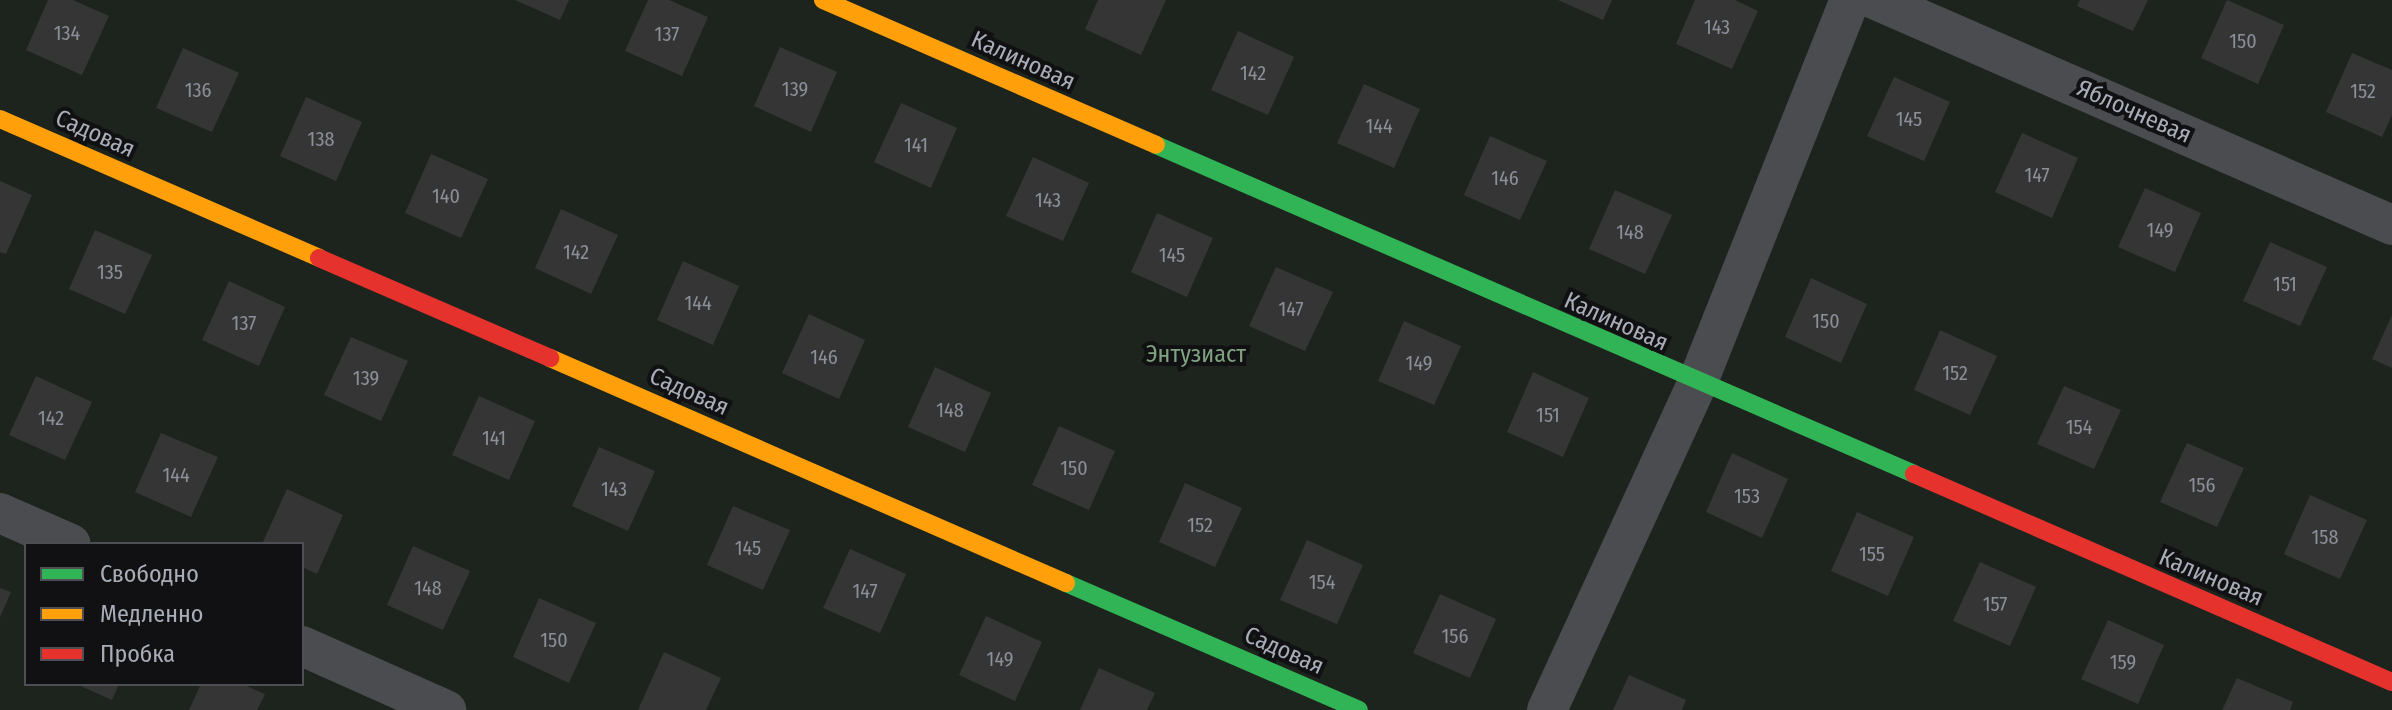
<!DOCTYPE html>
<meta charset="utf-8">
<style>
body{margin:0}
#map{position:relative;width:2392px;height:710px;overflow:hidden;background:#171717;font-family:"Fira Sans Condensed",sans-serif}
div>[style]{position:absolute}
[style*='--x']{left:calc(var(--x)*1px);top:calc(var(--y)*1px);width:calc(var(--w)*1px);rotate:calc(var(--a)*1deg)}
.green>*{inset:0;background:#1d241e}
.building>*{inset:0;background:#353536}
.street>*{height:40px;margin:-20px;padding:0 20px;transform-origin:20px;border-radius:20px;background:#4b4c50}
.fast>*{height:18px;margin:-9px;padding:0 9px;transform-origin:9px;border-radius:9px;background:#30b455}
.slow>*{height:18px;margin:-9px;padding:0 9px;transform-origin:9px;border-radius:9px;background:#ff9f0a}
.jam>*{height:18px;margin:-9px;padding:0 9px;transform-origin:9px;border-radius:9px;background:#e5322d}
span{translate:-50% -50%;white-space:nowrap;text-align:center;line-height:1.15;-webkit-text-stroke:8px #111113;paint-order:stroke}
.number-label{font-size:20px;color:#8b8f98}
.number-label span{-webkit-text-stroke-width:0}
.street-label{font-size:24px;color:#a8adb8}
.park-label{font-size:24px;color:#7fa381}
.legend{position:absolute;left:24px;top:542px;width:280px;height:144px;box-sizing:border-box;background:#111113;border:2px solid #4d4f55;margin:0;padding:10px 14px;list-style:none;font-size:24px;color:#a8adb8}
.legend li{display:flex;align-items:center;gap:16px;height:40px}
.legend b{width:40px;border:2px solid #4d4f55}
</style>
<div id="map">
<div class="green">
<div style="clip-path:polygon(evenodd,0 0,2392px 0,2392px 710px,0 710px,0 0,26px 544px,302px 544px,302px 684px,26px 684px,26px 544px)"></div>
</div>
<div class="building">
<div style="clip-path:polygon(48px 0,73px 0,109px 16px,82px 75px,26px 50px)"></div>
<div style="clip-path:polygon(515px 0,569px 0,560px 20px)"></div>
<div style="clip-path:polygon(648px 0,669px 0,708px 17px,682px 76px,625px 51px)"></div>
<div style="clip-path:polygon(1098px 0,1166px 0,1141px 55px,1085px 29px)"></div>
<div style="clip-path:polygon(1558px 0,1612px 0,1603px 20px)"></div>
<div style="clip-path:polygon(1695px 0,1735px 0,1758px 11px,1732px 69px,1676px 44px)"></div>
<div style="clip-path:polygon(2080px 0,2148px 0,2133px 31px,2077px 6px)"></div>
<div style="clip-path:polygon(2227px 0,2284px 25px,2258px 84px,2201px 58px)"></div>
<div style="clip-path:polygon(1238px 31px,1294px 57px,1268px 115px,1211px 90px)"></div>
<div style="clip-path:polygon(780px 47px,837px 72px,811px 132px,754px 106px)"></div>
<div style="clip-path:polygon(183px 48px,239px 73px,212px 132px,156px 108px)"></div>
<div style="clip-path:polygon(2352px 53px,2392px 70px,2392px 115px,2382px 137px,2326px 112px)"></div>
<div style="clip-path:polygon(1894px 77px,1950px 102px,1924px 161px,1867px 136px)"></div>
<div style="clip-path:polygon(1364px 84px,1420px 109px,1394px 168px,1337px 143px)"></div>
<div style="clip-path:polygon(306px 97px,362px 122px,336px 181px,280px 156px)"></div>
<div style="clip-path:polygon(901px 103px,957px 128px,931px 188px,874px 162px)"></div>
<div style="clip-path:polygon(2022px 133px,2078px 158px,2052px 218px,1995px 192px)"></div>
<div style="clip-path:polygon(1490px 136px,1547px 161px,1520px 220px,1464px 195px)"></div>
<div style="clip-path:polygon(431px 154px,488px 179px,461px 238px,405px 213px)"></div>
<div style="clip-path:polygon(1033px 157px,1089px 183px,1063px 241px,1006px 216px)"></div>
<div style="clip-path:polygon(0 181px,32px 195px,6px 254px,0 252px)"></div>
<div style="clip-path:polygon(2145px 188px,2201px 213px,2175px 272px,2118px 247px)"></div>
<div style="clip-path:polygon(1615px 190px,1672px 215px,1645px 274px,1589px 249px)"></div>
<div style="clip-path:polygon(561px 209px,618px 235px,591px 294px,535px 268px)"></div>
<div style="clip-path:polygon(1157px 213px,1213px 238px,1187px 297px,1131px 272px)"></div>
<div style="clip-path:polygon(95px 230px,152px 255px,125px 314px,69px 289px)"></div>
<div style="clip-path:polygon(2270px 242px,2327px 267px,2300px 326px,2243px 301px)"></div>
<div style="clip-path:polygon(683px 261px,739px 286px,713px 345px,657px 320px)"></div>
<div style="clip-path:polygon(1276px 267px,1333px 292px,1305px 351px,1249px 326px)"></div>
<div style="clip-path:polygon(1811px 278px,1867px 304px,1841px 363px,1785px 337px)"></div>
<div style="clip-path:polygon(229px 281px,285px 307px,259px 366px,202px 340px)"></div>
<div style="clip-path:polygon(809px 314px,865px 340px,839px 399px,782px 373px)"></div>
<div style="clip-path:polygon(2392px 315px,2392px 368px,2372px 359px)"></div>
<div style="clip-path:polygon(1404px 321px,1461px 346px,1434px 405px,1378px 381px)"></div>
<div style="clip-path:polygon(1940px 330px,1997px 356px,1970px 415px,1914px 390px)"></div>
<div style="clip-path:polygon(351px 337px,408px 361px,381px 421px,324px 395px)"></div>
<div style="clip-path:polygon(935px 367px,991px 393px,965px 452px,908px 427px)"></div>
<div style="clip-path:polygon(1533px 372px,1589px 398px,1563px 457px,1507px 432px)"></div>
<div style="clip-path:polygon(36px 376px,92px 402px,65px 460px,9px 435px)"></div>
<div style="clip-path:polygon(2064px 386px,2121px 410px,2094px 469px,2037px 444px)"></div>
<div style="clip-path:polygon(479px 396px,535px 421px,509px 480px,452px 455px)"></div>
<div style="clip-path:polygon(1059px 426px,1115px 451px,1089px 510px,1032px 485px)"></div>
<div style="clip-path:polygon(161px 433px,218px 457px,191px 517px,135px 492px)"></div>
<div style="clip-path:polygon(2187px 443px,2244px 468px,2217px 527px,2160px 502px)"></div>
<div style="clip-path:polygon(599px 447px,655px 471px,628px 531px,572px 506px)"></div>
<div style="clip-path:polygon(1732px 453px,1788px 479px,1762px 538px,1706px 512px)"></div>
<div style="clip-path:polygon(1185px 483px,1242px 508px,1215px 567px,1159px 542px)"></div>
<div style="clip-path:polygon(287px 489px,343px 515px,317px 574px,302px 567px,302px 544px,262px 544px)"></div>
<div style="clip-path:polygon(2310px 495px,2367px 520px,2340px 579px,2284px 554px)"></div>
<div style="clip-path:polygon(733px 506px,790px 530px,763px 590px,707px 565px)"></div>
<div style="clip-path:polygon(1857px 512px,1914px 537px,1888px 596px,1831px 571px)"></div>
<div style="clip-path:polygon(1307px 540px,1363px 565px,1337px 624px,1280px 600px)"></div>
<div style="clip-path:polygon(413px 546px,470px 571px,443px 630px,387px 605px)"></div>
<div style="clip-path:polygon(850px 549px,906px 574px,880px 633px,823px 608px)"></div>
<div style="clip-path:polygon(1980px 562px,2036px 587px,2010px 646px,1953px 621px)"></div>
<div style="clip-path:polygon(0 588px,11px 592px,0 617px)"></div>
<div style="clip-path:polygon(1440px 594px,1496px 619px,1470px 678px,1413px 653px)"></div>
<div style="clip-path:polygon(539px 598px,596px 623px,569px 683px,513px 657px)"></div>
<div style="clip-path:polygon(986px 616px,1042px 642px,1015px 701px,959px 675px)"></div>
<div style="clip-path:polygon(2108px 620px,2164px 645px,2138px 704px,2081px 679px)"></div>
<div style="clip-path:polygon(664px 652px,721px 678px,706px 710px,638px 710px)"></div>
<div style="clip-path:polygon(1099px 668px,1155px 693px,1147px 710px,1080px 710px)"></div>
<div style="clip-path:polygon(1629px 675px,1686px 700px,1682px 710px,1613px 710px)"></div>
<div style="clip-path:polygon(2237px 678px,2293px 702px,2290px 710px,2222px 710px)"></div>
<div style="clip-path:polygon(76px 684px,119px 684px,112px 700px)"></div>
<div style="clip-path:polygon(201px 684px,242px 684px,265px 694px,257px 710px,189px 710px)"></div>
</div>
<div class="street">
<div style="--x:1876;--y:0;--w:563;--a:23.56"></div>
<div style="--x:0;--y:513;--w:77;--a:23.6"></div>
<div style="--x:302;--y:646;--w:158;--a:24"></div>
<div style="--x:1547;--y:710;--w:359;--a:-65.3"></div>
<div style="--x:1697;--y:384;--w:413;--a:-68.3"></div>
</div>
<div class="fast">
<div style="--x:1156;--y:145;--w:826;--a:23.46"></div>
<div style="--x:1066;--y:583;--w:319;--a:23.4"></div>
</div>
<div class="slow">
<div style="--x:823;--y:0;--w:363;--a:23.5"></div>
<div style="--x:0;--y:119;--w:348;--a:23.5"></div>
<div style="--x:550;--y:358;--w:563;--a:23.56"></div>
</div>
<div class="jam">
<div style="--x:319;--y:258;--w:252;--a:23.4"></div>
<div style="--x:1914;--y:474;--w:521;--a:23.52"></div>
</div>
<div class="number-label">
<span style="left:1717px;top:27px">143</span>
<span style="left:67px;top:33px">134</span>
<span style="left:667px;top:34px">137</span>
<span style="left:2243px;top:41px">150</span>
<span style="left:1253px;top:73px">142</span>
<span style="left:795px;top:89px">139</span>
<span style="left:198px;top:90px">136</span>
<span style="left:2363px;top:91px">152</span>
<span style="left:1909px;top:119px">145</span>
<span style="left:1379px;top:126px">144</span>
<span style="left:321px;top:139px">138</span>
<span style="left:916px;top:145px">141</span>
<span style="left:2037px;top:175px">147</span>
<span style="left:1505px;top:178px">146</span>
<span style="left:446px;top:196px">140</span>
<span style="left:1048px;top:200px">143</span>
<span style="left:2160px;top:230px">149</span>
<span style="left:1630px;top:232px">148</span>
<span style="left:576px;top:252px">142</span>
<span style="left:1172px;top:255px">145</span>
<span style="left:110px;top:272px">135</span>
<span style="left:2285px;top:284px">151</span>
<span style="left:698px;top:303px">144</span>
<span style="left:1291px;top:309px">147</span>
<span style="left:1826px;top:321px">150</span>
<span style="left:244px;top:323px">137</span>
<span style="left:824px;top:357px">146</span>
<span style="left:1419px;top:363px">149</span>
<span style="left:1955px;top:373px">152</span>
<span style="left:366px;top:378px">139</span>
<span style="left:950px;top:410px">148</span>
<span style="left:1548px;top:415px">151</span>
<span style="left:51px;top:418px">142</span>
<span style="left:2079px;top:427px">154</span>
<span style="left:494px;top:438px">141</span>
<span style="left:1074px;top:468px">150</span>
<span style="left:176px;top:475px">144</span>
<span style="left:2202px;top:485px">156</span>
<span style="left:614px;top:489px">143</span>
<span style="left:1747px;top:496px">153</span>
<span style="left:1200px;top:525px">152</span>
<span style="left:2325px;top:537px">158</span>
<span style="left:748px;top:548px">145</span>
<span style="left:1872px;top:554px">155</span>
<span style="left:1322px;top:582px">154</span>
<span style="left:428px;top:588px">148</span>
<span style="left:865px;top:591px">147</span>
<span style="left:1995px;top:604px">157</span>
<span style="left:1455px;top:636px">156</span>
<span style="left:554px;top:640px">150</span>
<span style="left:1000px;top:659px">149</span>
<span style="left:2123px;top:662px">159</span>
</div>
<div class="street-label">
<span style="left:1023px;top:61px;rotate:24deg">Калиновая</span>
<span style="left:2134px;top:112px;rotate:24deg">Яблочневая</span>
<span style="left:95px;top:134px;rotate:24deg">Садовая</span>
<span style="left:1616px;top:322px;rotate:24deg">Калиновая</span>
<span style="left:689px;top:392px;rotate:24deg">Садовая</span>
<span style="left:2211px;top:578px;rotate:23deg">Калиновая</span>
<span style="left:1284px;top:651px;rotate:24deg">Садовая</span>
</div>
<div class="park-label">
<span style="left:1196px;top:355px">Энтузиаст</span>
</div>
<ul class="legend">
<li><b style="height:10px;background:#30b455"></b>Свободно</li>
<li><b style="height:10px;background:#ff9f0a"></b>Медленно</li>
<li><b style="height:10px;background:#e5322d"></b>Пробка</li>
</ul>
</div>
